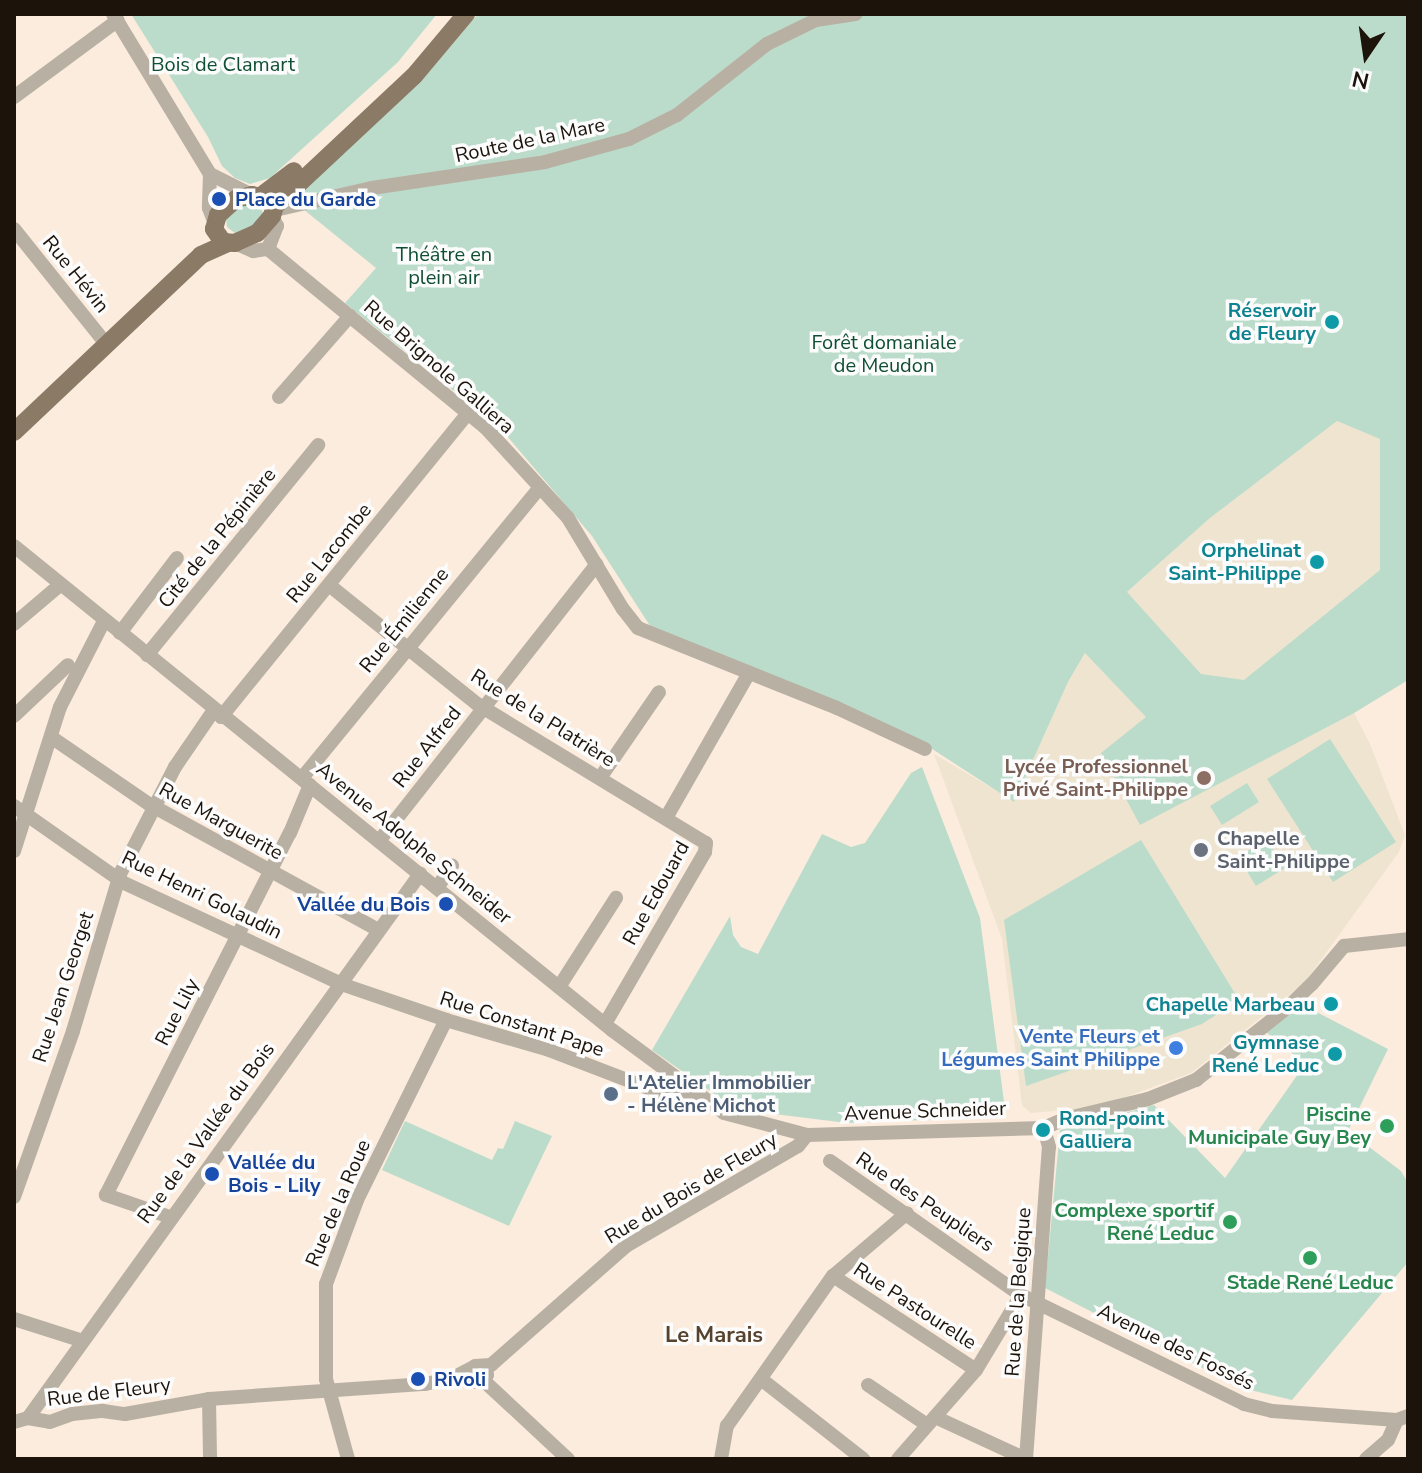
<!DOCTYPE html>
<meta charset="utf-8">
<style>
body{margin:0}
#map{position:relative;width:1422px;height:1473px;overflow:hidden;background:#fcecdd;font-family:"Nunito Sans",sans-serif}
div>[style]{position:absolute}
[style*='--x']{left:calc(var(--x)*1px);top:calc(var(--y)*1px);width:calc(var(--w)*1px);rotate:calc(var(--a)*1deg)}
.education>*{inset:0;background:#eee4cf}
.green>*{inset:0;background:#bcdccb}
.minor>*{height:14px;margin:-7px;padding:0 7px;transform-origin:7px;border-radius:7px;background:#b9b0a4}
.major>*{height:18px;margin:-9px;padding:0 9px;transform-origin:9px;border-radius:9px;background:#8b7a65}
.dots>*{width:22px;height:22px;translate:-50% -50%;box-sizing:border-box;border:4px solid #fcfcfc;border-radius:50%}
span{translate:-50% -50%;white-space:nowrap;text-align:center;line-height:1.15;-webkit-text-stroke:7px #fcfcfc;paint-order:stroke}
.park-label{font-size:20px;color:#0f4e35}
.street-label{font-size:20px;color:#1c130a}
.transit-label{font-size:20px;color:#164399;font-weight:700}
.left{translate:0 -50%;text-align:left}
.right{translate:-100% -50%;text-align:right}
.culture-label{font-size:20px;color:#0d838f;font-weight:700}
.education-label{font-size:20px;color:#785e54;font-weight:700}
.worship-label{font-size:20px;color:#5b616d;font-weight:700}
.shop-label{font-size:20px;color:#366cbe;font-weight:700}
.service-label{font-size:20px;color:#4e5e75;font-weight:700}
.leisure-label{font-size:20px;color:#27864d;font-weight:700}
.neighbourhood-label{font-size:22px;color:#56422d;font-weight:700}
.frame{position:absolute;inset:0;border:16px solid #1c130a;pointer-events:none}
.north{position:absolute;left:1326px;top:16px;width:80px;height:80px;-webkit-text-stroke:6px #fcfcfc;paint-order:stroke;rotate:193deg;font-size:22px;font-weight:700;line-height:32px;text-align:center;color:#1c130a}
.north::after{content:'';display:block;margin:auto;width:28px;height:36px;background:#1c130a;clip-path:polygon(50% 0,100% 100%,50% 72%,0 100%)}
</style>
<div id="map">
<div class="education">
<div style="clip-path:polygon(1337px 421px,1408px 450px,1408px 680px,1354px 713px,1370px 744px,1405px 835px,1399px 852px,1305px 982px,1191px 1073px,1098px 1107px,1031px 1113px,1022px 1105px,1002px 939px,934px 754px,1014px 801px,1068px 682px,1115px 603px,1210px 518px)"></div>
</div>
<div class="green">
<div style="clip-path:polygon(131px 14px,437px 14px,398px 62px,270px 178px,250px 184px,235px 178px,222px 166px,208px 137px)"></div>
<div style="clip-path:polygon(evenodd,478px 14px,1408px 14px,1408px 680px,1354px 713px,1140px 825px,1101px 753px,1146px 717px,1085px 653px,1068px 682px,1014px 802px,926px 745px,654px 632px,592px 536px,501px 429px,345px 303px,376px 268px,303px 209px,305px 188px,420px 82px,478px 14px,1337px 421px,1380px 439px,1380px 570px,1244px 680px,1201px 674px,1127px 592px,1210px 518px,1337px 421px)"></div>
<div style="clip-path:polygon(242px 204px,259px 204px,264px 215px,255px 227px,236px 234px,227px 227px,226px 219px)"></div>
<div style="clip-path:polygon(1330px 739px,1396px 842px,1333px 882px,1267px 779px)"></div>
<div style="clip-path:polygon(922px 767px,980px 918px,1004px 1102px,995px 1117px,847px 1123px,766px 1113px,730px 1105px,652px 1050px,730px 916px,733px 935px,741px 947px,758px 954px,822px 834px,851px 847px,865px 843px,911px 773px)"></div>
<div style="clip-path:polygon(1247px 783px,1259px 802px,1222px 825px,1210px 806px)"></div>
<div style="clip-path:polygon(1267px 839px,1285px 868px,1256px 886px,1238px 857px)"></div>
<div style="clip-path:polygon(1141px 840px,1239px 1000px,1202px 1024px,1026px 1086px,1004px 920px)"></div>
<div style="clip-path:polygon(1299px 1003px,1388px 1049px,1348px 1131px,1401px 1171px,1408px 1183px,1408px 1262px,1292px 1400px,1242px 1388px,1045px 1288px,1060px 1130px,1154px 1105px,1225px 1178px,1305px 1064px,1266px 1032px)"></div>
<div style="clip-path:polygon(405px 1121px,492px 1160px,498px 1148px,503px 1149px,515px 1121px,552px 1136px,509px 1226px,382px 1170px)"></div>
</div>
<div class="minor">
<div style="--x:113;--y:14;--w:187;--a:58.8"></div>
<div style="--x:210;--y:174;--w:47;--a:26.6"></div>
<div style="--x:14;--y:97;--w:129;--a:-36.5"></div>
<div style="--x:210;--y:174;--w:34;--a:92"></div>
<div style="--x:209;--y:208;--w:17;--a:69"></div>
<div style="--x:275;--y:210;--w:99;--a:-12.8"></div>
<div style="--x:372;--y:188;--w:175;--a:-8.5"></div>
<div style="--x:545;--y:162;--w:87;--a:-15.3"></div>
<div style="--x:629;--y:139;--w:54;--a:-26.6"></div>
<div style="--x:677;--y:115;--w:115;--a:-38.3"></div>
<div style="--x:767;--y:44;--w:55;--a:-26.1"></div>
<div style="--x:816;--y:20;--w:40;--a:-8.5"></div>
<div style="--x:14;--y:229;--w:147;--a:51.3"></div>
<div style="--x:235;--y:243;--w:20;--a:24"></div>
<div style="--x:253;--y:251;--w:15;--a:-8"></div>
<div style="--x:268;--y:249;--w:25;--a:-69"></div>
<div style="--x:277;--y:226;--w:11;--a:-117"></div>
<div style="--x:268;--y:249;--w:281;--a:39.4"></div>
<div style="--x:485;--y:427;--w:123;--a:47.6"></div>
<div style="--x:568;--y:518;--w:106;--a:58.9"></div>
<div style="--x:623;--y:609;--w:24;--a:52"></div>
<div style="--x:638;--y:628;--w:214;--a:21.9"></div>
<div style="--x:837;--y:708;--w:97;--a:25"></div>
<div style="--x:279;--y:397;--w:108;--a:-48.8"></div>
<div style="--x:14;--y:546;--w:769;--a:38.99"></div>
<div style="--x:612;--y:1030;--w:139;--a:36.5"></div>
<div style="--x:724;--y:1113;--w:86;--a:14.8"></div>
<div style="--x:807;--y:1135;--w:237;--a:-1.7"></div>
<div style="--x:1044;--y:1128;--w:22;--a:-24"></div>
<div style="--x:1064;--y:1119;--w:86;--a:-13.4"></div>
<div style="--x:1148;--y:1099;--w:52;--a:-21.6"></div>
<div style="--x:1196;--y:1080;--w:117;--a:-38.4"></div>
<div style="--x:1288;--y:1007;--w:33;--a:-44"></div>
<div style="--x:1312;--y:984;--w:50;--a:-49.9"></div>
<div style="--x:1344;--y:946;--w:64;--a:-6.2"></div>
<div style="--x:329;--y:585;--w:190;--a:38.8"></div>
<div style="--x:477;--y:704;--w:268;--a:31.3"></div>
<div style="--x:706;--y:843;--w:9;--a:96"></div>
<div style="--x:705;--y:852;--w:199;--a:120.2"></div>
<div style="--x:14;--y:624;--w:60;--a:-40.3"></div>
<div style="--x:120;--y:633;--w:94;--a:-52.8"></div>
<div style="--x:147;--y:655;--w:271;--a:-50.8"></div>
<div style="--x:14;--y:716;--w:74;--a:-43.4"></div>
<div style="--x:221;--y:717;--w:392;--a:-50.9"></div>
<div style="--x:51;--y:737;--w:119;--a:34.4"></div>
<div style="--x:149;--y:804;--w:261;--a:28.8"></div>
<div style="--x:302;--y:778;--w:375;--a:-50.7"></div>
<div style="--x:600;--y:778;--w:104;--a:-55.5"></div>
<div style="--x:14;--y:806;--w:134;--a:35"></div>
<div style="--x:124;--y:883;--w:242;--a:24.9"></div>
<div style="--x:344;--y:985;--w:108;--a:18.9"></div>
<div style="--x:446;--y:1020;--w:107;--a:16.2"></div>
<div style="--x:549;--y:1050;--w:120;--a:21"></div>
<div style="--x:661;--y:1093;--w:32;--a:-2"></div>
<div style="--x:666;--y:818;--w:167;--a:-60.2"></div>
<div style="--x:379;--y:841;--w:352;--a:-51.8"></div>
<div style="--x:14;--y:851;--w:151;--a:-72.3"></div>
<div style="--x:60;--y:707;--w:97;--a:-62.9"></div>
<div style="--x:437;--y:888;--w:27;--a:-56"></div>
<div style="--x:559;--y:987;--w:106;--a:-57.4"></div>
<div style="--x:830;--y:1161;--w:233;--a:35.1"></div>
<div style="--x:1021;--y:1295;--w:248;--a:26"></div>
<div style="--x:1244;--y:1404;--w:29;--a:14"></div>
<div style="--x:1272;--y:1411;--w:125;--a:4.1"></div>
<div style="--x:1397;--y:1420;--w:12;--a:-20"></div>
<div style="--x:14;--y:1197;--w:176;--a:-70.4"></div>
<div style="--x:73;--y:1031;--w:164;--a:-73.3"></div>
<div style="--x:120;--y:874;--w:120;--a:-62.8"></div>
<div style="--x:175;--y:767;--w:69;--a:-55.6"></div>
<div style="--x:170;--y:1217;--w:68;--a:-161"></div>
<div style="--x:106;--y:1195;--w:406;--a:-63.1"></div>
<div style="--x:290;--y:833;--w:52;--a:-67.4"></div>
<div style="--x:833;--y:1276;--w:171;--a:33.3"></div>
<div style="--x:14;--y:1319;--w:72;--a:17.7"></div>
<div style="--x:451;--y:1379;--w:27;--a:-28"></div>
<div style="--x:475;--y:1366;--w:16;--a:-4"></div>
<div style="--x:491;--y:1365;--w:180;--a:-41.4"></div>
<div style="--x:626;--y:1246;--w:199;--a:-30.2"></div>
<div style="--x:798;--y:1146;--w:14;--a:-51"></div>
<div style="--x:761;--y:1379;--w:130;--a:38.1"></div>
<div style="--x:484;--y:1381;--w:115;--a:42.9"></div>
<div style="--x:868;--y:1385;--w:71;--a:34.1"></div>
<div style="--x:209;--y:1399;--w:60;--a:89"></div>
<div style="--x:935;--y:1417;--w:100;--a:24.8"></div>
<div style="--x:1026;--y:1459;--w:313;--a:-85.8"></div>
<div style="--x:1049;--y:1147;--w:20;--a:-105"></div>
<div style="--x:28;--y:1418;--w:671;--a:-54.22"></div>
<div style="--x:14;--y:1422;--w:15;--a:-16"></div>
<div style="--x:28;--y:1418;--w:22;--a:10"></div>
<div style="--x:50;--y:1422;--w:23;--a:-20"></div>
<div style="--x:72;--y:1414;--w:31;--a:-6"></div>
<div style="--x:103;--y:1411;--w:22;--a:8"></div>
<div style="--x:125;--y:1414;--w:85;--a:-10.1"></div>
<div style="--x:209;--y:1399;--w:217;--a:-4"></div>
<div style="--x:425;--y:1384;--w:25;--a:-11"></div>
<div style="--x:450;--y:1379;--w:31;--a:6"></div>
<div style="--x:481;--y:1382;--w:9;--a:-49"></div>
<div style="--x:487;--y:1375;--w:7;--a:-98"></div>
<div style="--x:348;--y:1459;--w:83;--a:-105.4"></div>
<div style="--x:326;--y:1379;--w:95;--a:-90"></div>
<div style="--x:326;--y:1284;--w:90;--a:-69.7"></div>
<div style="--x:357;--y:1200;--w:201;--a:-63.7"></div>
<div style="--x:721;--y:1459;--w:34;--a:-80"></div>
<div style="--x:727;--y:1426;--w:184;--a:-54.8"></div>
<div style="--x:833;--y:1276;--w:97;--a:-40.4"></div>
<div style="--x:898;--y:1459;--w:118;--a:-48.8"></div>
<div style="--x:976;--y:1370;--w:87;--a:-59"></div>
<div style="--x:1366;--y:1459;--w:29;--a:-41"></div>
<div style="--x:1388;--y:1440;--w:22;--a:-66"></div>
</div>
<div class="major">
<div style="--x:252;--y:195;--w:19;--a:16"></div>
<div style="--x:270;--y:200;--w:8;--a:50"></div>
<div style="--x:275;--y:206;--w:10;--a:107"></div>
<div style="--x:272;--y:216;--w:23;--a:131"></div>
<div style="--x:257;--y:233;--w:24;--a:156"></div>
<div style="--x:235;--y:243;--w:12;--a:-175"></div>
<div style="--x:223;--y:242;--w:16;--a:-125"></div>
<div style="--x:214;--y:229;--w:15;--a:-74"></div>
<div style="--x:218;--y:215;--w:24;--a:-42"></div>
<div style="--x:236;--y:199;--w:16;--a:-14"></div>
<div style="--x:261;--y:196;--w:41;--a:-37.1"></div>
<div style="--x:275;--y:206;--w:190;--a:-43.1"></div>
<div style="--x:414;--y:76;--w:81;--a:-50"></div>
<div style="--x:14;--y:432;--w:257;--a:-43.4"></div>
<div style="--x:201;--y:255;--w:30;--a:-24"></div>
</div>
<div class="dots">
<div style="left:219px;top:199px;background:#1a4fb4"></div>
<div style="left:1332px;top:322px;background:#0f9aa8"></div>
<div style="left:1317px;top:562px;background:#0f9aa8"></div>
<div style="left:1204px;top:778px;background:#8d6e63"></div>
<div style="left:1201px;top:850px;background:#6b7280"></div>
<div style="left:446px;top:904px;background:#1a4fb4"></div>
<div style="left:1331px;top:1004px;background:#0f9aa8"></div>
<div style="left:1176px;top:1048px;background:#3f7fe0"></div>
<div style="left:1335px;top:1054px;background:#0f9aa8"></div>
<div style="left:611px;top:1094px;background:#5c6f8a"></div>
<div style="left:1387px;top:1126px;background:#2e9e5b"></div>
<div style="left:1043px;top:1130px;background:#0f9aa8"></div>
<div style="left:212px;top:1174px;background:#1a4fb4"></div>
<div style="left:1230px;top:1222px;background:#2e9e5b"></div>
<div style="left:1310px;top:1258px;background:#2e9e5b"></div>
<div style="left:418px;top:1379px;background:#1a4fb4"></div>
</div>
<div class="park-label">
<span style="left:223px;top:64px">Bois de Clamart</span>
<span style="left:444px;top:266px">Théâtre en<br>plein air</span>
<span style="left:884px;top:354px">Forêt domaniale<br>de Meudon</span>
</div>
<div class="street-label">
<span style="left:530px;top:140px;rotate:-12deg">Route de la Mare</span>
<span style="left:76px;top:274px;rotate:51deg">Rue Hévin</span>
<span style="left:439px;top:367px;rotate:41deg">Rue Brignole Galliera</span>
<span style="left:217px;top:538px;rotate:-51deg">Cité de la Pépinière</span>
<span style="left:329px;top:553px;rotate:-51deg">Rue Lacombe</span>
<span style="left:404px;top:620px;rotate:-51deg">Rue Émilienne</span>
<span style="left:543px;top:718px;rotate:32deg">Rue de la Platrière</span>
<span style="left:427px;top:747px;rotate:-52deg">Rue Alfred</span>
<span style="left:221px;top:821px;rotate:29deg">Rue Marguerite</span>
<span style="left:414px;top:843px;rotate:39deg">Avenue Adolphe Schneider</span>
<span style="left:656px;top:893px;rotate:-61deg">Rue Edouard</span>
<span style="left:202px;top:895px;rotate:26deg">Rue Henri Golaudin</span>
<span style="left:63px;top:987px;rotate:-72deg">Rue Jean Georget</span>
<span style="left:177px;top:1012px;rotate:-63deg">Rue Lily</span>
<span style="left:522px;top:1024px;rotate:18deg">Rue Constant Pape</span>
<span style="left:925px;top:1111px;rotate:-2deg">Avenue Schneider</span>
<span style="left:206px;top:1133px;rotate:-54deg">Rue de la Vallée du Bois</span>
<span style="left:691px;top:1188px;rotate:-31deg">Rue du Bois de Fleury</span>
<span style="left:925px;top:1202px;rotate:34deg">Rue des Peupliers</span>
<span style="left:338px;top:1203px;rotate:-67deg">Rue de la Roue</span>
<span style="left:1018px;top:1292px;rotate:-86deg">Rue de la Belgique</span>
<span style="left:915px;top:1306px;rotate:33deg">Rue Pastourelle</span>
<span style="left:1176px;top:1347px;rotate:26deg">Avenue des Fossés</span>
<span style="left:109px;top:1392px;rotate:-7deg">Rue de Fleury</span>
</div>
<div class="transit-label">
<span class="left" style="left:235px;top:199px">Place du Garde</span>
<span class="right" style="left:430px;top:904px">Vallée du Bois</span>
<span class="left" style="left:228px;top:1174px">Vallée du<br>Bois - Lily</span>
<span class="left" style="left:434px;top:1379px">Rivoli</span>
</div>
<div class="culture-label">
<span class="right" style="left:1316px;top:322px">Réservoir<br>de Fleury</span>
<span class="right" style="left:1301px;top:562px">Orphelinat<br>Saint-Philippe</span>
<span class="right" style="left:1315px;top:1004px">Chapelle Marbeau</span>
<span class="right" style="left:1319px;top:1054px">Gymnase<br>René Leduc</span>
<span class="left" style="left:1059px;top:1130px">Rond-point<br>Galliera</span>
</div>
<div class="education-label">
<span class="right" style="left:1188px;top:778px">Lycée Professionnel<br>Privé Saint-Philippe</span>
</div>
<div class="worship-label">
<span class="left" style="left:1217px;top:850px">Chapelle<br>Saint-Philippe</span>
</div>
<div class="shop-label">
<span class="right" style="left:1160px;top:1048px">Vente Fleurs et<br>Légumes Saint Philippe</span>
</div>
<div class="service-label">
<span class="left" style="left:627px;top:1094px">L'Atelier Immobilier<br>- Hélène Michot</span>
</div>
<div class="leisure-label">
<span class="right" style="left:1371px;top:1126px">Piscine<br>Municipale Guy Bey</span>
<span class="right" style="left:1214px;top:1222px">Complexe sportif<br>René Leduc</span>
<span style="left:1310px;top:1282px">Stade René Leduc</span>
</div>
<div class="neighbourhood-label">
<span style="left:714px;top:1336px">Le Marais</span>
</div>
<div class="frame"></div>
<div class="north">N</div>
</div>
